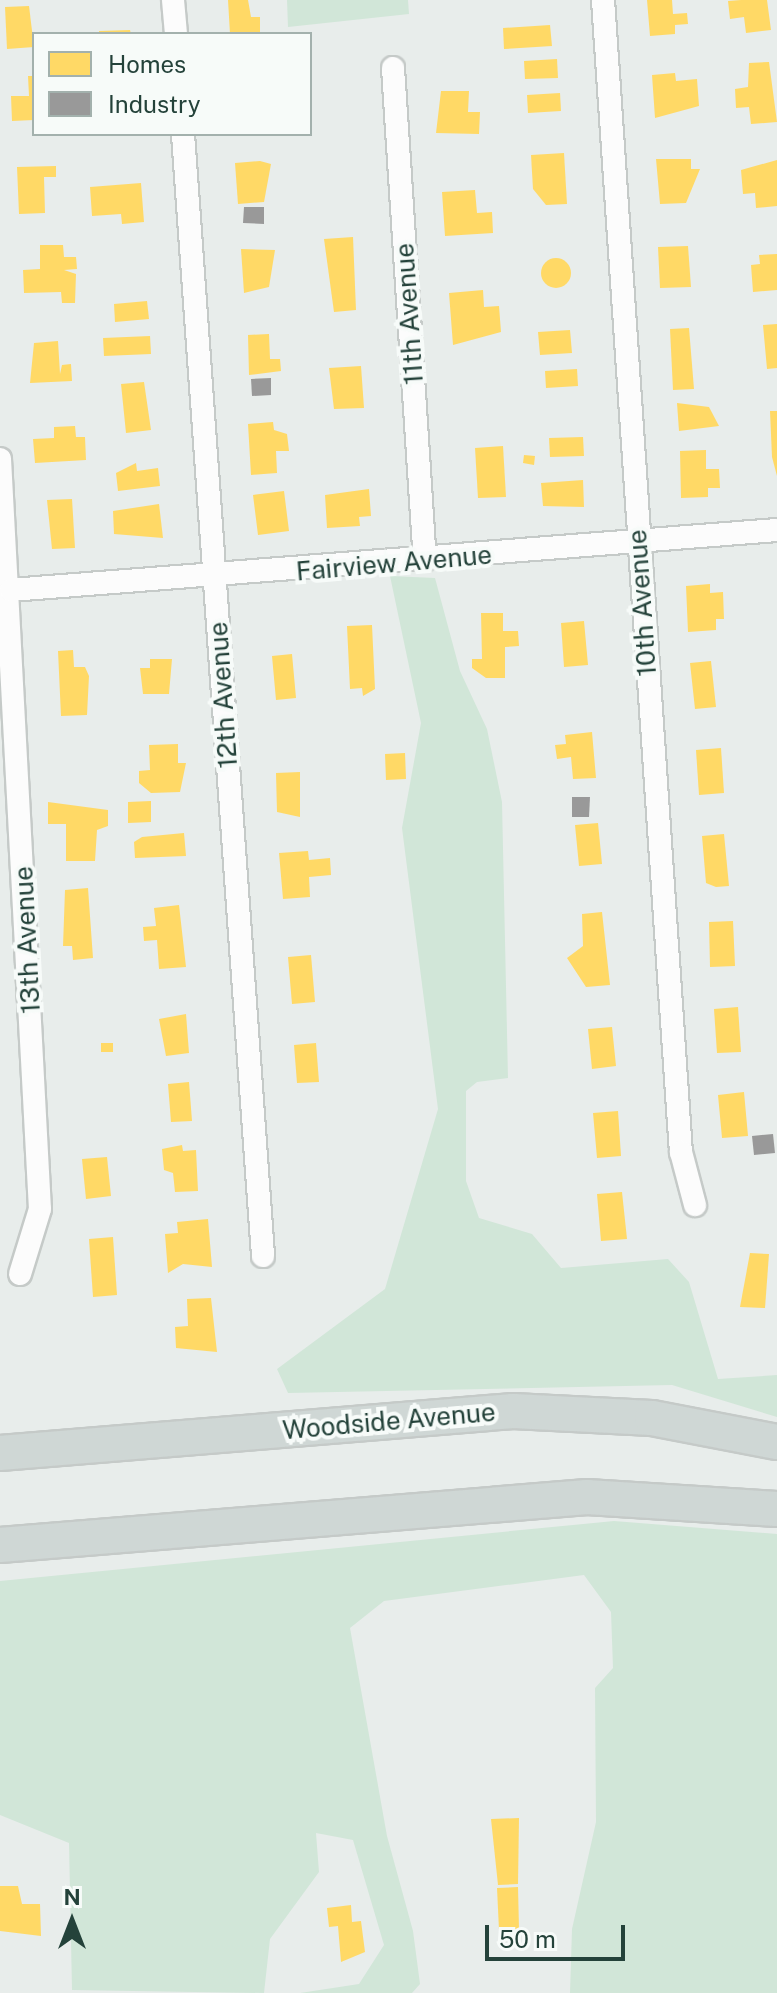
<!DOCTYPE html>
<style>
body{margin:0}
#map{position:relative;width:777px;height:1993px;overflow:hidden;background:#e8edeb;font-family:"Public Sans",sans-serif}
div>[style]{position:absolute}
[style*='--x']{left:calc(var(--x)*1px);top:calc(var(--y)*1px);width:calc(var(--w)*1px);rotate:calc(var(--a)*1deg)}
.green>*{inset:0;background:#d1e6d8}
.homes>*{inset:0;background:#ffd966}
.round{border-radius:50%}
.industry>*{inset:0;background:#999}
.roads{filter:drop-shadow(2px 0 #c5cac8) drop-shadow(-2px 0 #c5cac8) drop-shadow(0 2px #c5cac8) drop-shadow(0 -2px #c5cac8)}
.minor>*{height:22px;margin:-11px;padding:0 11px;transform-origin:11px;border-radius:11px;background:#fcfcfc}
.primary>*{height:34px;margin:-17px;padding:0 17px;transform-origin:17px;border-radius:17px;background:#cfd7d5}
span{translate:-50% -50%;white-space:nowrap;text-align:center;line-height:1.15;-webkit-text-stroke:8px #f7fbf9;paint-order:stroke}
.street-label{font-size:26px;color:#24423a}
.legend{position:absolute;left:32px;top:32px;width:280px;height:104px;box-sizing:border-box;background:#f7fbf9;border:2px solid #a3b1ad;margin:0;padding:10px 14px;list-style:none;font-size:24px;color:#24423a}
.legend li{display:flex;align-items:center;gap:16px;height:40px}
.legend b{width:40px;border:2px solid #a3b1ad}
.north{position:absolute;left:32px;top:1881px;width:80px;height:80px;-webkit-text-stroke:6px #f7fbf9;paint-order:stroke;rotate:0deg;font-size:22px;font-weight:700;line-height:32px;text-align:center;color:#24423a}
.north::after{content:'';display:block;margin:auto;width:28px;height:36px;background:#24423a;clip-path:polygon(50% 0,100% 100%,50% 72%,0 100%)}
.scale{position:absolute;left:485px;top:1925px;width:140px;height:36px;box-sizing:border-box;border:4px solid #24423a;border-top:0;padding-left:10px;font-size:24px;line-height:28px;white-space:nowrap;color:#24423a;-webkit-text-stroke:6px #f7fbf9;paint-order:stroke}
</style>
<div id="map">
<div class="green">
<div style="clip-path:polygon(287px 0,408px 0,409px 14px,288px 27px)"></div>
<div style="clip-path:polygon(390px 576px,435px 578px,460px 671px,487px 729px,502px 802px,508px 1078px,477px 1082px,466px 1091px,466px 1181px,479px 1218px,532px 1234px,561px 1268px,668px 1259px,689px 1282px,718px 1379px,777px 1375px,777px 1417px,672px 1385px,288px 1393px,277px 1369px,385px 1289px,438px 1109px,402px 828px,421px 723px)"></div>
<div style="clip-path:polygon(614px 1521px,777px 1534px,777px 1993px,570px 1993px,572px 1929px,596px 1822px,595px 1688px,613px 1668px,611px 1612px,584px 1575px,384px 1601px,350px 1628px,387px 1836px,413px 1931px,420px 1984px,412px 1993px,300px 1993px,359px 1984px,384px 1945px,353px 1840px,316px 1833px,319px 1872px,270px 1939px,264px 1993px,72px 1990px,69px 1843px,0 1815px,0 1581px)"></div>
</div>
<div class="homes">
<div style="clip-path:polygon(228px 0,248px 0,251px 17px,260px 17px,260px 34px,230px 34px)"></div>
<div style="clip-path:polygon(647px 0,672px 0,673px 14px,687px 13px,688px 24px,675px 25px,675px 34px,650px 36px)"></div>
<div style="clip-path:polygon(741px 0,767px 0,771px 30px,746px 33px,744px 17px,730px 19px,728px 1px)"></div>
<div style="clip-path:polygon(29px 6px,34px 47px,7px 49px,5px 7px)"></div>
<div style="clip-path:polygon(550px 25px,552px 46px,504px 49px,503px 28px)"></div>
<div style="clip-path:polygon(130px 30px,131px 34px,99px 34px,99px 31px)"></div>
<div style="clip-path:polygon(557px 59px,558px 78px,525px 79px,524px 61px)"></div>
<div style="clip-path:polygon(769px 62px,777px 122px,751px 124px,749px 107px,736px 108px,735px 89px,748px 87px,749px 63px)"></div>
<div style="clip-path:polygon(675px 73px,676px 81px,697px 79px,699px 106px,655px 118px,652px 75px)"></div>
<div style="clip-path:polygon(28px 76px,34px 76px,34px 120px,12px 121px,11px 96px,29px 96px)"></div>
<div style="clip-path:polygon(441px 91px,469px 91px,468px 112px,480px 112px,479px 134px,436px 133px)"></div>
<div style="clip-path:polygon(560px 93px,561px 111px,528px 113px,527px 95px)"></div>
<div style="clip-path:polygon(564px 153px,567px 204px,546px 205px,533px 189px,531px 155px)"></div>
<div style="clip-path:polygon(656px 159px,691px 159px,691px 169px,700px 169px,686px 203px,660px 204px)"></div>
<div style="clip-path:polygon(777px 160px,777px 206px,756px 208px,755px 193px,743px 194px,741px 170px)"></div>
<div style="clip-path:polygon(260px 161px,271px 164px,264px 202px,238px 204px,235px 163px)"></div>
<div style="clip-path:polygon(56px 166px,56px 177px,44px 177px,45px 213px,19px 214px,17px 167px)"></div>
<div style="clip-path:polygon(141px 183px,144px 222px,122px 224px,121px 214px,92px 216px,90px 187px)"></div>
<div style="clip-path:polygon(475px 190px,477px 213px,492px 212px,493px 233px,445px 236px,442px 192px)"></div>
<div style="clip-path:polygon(353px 237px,356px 310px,334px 312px,324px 239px)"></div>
<div style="clip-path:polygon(40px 245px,63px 245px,64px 257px,76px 257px,77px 269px,64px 270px,76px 274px,75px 303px,62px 303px,61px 292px,24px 293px,23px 270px,40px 269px)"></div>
<div style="clip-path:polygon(688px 246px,691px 287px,660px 288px,658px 247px)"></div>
<div style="clip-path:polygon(241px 249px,275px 250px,269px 287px,244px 293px)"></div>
<div style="clip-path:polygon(777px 254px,777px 290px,753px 292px,751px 265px,760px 264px,759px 255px)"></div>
<div class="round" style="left:541px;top:258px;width:30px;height:30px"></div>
<div style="clip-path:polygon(483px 290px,484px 307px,499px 306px,501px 332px,453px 345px,449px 293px)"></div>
<div style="clip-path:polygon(147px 301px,149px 319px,115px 322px,114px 304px)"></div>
<div style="clip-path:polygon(777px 324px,777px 368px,767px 369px,763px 325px)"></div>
<div style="clip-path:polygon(689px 328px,694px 389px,673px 390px,670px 329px)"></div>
<div style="clip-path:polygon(570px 330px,572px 353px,540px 355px,538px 332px)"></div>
<div style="clip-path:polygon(269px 334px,270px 359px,280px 359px,281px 371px,249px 375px,248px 335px)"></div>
<div style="clip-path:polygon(150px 336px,151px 354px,104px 356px,103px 338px)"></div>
<div style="clip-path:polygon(58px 341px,60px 374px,62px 365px,71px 364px,72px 381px,30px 383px,34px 343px)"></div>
<div style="clip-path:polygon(361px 366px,364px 408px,334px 409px,329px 368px)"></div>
<div style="clip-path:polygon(577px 369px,578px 386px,546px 388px,545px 371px)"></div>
<div style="clip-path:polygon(144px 382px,151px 430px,126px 433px,121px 384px)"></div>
<div style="clip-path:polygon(677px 403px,709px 407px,719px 426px,679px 431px)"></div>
<div style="clip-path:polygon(770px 411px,777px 411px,777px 476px,772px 457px)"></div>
<div style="clip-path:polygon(273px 422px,274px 430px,287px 434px,289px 451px,276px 451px,277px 473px,251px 475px,248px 424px)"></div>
<div style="clip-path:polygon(75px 426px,76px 437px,85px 437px,86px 460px,35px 463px,33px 439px,54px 438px,54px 427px)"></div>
<div style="clip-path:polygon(583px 437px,584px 456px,550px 457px,549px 438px)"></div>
<div style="clip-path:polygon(503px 446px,506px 497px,478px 498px,475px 448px)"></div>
<div style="clip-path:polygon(706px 450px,706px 469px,719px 469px,720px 488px,708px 488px,708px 497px,681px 498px,680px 451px)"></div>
<div style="clip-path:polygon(524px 455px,535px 456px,534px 465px,523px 463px)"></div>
<div style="clip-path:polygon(136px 463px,137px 471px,158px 468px,160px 486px,118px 491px,116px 473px)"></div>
<div style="clip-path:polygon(583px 480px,584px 507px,543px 506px,541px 483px)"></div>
<div style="clip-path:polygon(369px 489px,371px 516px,359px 517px,360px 526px,327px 528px,325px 495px)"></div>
<div style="clip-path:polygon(284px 491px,289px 531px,258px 535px,253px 495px)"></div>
<div style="clip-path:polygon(72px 499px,75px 548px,52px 549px,47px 500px)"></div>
<div style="clip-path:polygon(159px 504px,163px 538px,114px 534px,113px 511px)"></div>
<div style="clip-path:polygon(710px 584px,710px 593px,723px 592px,724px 619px,716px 619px,716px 630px,688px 632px,686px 586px)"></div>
<div style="clip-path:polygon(481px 613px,503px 613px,503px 631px,518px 631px,519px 646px,505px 647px,505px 678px,486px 678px,472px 668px,472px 659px,482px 659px)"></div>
<div style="clip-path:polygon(584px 621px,588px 665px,564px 667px,561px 623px)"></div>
<div style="clip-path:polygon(372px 625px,375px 689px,363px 696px,362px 688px,350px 689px,347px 626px)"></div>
<div style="clip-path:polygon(73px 650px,74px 667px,85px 667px,89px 676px,87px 715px,61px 716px,58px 651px)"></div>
<div style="clip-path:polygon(292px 654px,296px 698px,276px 700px,272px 656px)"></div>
<div style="clip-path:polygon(150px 659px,172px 659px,169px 694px,143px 694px,140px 668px,150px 668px)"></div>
<div style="clip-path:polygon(711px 661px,716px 707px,695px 709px,690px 663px)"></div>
<div style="clip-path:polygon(592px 732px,596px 778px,573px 779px,571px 757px,557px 759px,555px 745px,566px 744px,565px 735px)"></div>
<div style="clip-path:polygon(178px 744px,178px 763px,186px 763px,180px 792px,151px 793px,139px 783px,139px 771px,150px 770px,149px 745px)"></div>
<div style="clip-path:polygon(721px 748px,724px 793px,699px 795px,696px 750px)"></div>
<div style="clip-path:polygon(405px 753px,406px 779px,386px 780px,385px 754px)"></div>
<div style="clip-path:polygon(300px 772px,300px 817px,277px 812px,276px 773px)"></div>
<div style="clip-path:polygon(151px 801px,151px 822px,128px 823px,128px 802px)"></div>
<div style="clip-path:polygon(48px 802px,108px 810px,108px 826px,97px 830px,95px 861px,66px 861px,66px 824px,48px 824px)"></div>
<div style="clip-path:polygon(598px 823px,602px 864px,579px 866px,575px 825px)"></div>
<div style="clip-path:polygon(184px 833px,186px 856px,135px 858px,134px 842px,142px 837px)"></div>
<div style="clip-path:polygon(724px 834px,729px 886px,716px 887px,706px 883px,702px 836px)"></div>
<div style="clip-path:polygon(308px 851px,309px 860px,330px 858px,331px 875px,309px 877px,310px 897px,283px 899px,279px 853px)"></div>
<div style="clip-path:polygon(88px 888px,93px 958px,73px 960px,72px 946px,63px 946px,65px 890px)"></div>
<div style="clip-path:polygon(179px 905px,186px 967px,159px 969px,157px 940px,144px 941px,143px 927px,156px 926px,154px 908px)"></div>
<div style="clip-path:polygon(602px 912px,610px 985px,586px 987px,567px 958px,583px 946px,582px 914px)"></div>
<div style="clip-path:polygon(733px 921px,735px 966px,710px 967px,709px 922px)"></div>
<div style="clip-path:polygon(311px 955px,315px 1002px,292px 1004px,288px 957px)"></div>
<div style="clip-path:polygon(738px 1007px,741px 1052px,717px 1053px,714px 1009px)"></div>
<div style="clip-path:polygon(186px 1014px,189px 1053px,166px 1056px,159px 1019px)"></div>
<div style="clip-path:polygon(612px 1027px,616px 1066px,592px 1069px,588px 1029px)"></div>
<div style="clip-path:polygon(101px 1043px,113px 1043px,113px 1052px,101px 1052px)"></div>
<div style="clip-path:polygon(316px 1043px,319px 1082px,297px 1083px,294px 1045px)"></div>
<div style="clip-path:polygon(189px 1082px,192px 1121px,171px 1122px,168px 1084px)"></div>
<div style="clip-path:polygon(744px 1092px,748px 1136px,722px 1138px,718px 1095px)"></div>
<div style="clip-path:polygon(618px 1111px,621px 1156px,597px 1158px,593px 1113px)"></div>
<div style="clip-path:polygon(182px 1145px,183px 1151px,196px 1150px,198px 1191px,175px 1192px,173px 1173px,164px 1170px,162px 1149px)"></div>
<div style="clip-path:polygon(107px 1157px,111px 1196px,86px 1199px,82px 1159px)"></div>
<div style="clip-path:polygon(622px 1192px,627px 1239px,601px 1241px,597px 1194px)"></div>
<div style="clip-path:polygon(208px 1219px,212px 1267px,183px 1264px,168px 1273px,165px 1234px,178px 1233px,177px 1222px)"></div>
<div style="clip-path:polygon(113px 1237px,117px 1295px,93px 1297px,89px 1239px)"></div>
<div style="clip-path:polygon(750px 1253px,769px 1254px,765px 1308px,740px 1307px)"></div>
<div style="clip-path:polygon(211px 1298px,217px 1352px,176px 1348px,175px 1327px,188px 1326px,187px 1299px)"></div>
<div style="clip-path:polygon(519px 1818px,518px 1884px,498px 1885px,491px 1819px)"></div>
<div style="clip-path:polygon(0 1886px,18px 1886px,22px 1904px,40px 1904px,41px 1936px,0 1931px)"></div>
<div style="clip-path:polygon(518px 1887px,519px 1929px,499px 1930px,497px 1888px)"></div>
<div style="clip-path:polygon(351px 1905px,352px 1922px,361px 1921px,365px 1952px,341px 1962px,338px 1926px,329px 1927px,327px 1908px)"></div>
</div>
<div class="industry">
<div style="clip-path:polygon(244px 207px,264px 207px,264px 224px,243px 223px)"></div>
<div style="clip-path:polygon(271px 378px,271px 395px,252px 396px,251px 379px)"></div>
<div style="clip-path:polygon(572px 797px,590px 797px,589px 817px,572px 817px)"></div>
<div style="clip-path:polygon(773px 1134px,775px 1153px,754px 1155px,752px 1136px)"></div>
</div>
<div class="roads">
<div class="minor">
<div style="--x:173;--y:0;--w:34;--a:85"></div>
<div style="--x:603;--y:0;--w:1155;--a:86.13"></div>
<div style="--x:681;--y:1152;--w:55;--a:75.2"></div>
<div style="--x:393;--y:68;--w:493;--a:86.3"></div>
<div style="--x:183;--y:134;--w:1125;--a:85.92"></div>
<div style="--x:0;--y:459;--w:751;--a:86.95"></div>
<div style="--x:40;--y:1209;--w:68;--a:107.1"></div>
<div style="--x:11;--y:590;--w:768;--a:-4.48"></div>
</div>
<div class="primary">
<div style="--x:0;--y:1453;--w:515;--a:-4.68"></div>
<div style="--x:513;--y:1411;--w:139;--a:2.9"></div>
<div style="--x:652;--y:1418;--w:127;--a:10.9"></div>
<div style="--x:0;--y:1545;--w:589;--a:-4.67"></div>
<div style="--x:587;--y:1497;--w:190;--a:3.6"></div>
</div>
</div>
<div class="street-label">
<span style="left:409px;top:314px;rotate:-94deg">11th Avenue</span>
<span style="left:394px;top:563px;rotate:-5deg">Fairview Avenue</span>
<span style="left:642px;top:603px;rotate:-94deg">10th Avenue</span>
<span style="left:223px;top:695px;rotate:-94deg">12th Avenue</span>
<span style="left:27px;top:940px;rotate:-93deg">13th Avenue</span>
<span style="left:389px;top:1421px;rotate:-5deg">Woodside Avenue</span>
</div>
<ul class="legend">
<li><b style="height:22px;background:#ffd966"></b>Homes</li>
<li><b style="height:22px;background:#999"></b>Industry</li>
</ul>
<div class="north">N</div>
<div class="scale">50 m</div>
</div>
